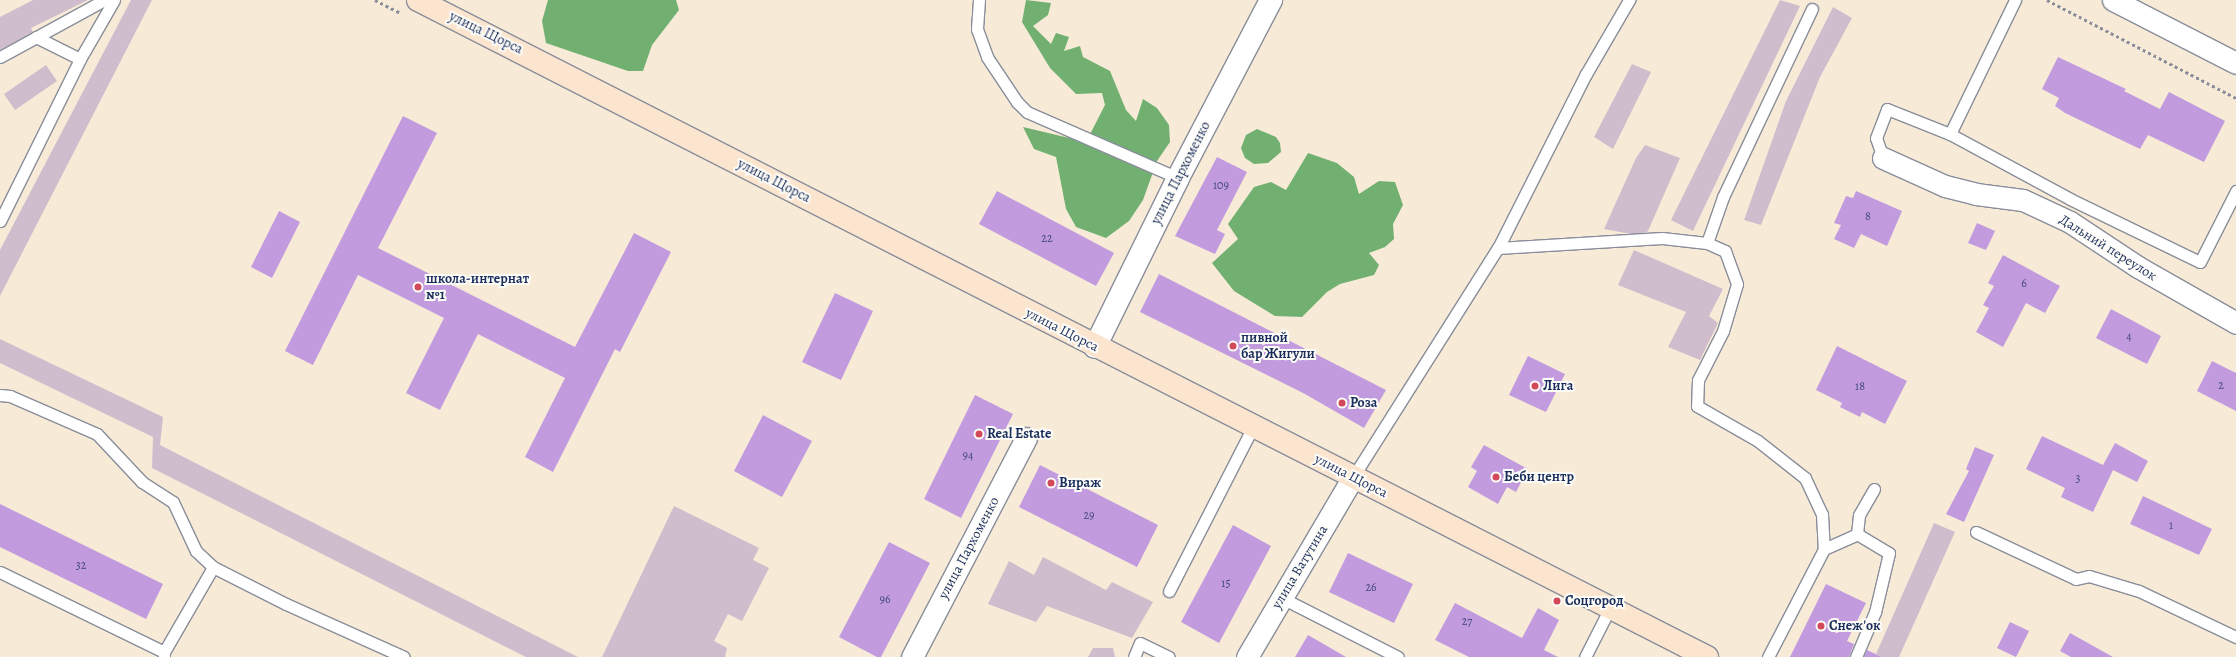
<!DOCTYPE html>
<meta charset="utf-8">
<style>
body{margin:0}
#map{position:relative;width:2236px;height:657px;overflow:hidden;background:#f7ebd7;font-family:Alegreya,serif}
div>[style]{position:absolute}
[style*='--x']{left:calc(var(--x)*1px);top:calc(var(--y)*1px);width:calc(var(--w)*1px);rotate:calc(var(--a)*1deg)}
.industrial>*{inset:0;background:#cfbdce}
.forest>*{inset:0;background:#72b072}
.building>*{inset:0;background:#c29bdf}
.path>*{height:2.5px;margin-top:-1.25px;transform-origin:0;background:repeating-linear-gradient(90deg,#898d9a 0 3px,transparent 0 6px)}
.roads{filter:drop-shadow(1px 0 #898d9a) drop-shadow(-1px 0 #898d9a) drop-shadow(0 1px #898d9a) drop-shadow(0 -1px #898d9a)}
.service>*{height:11px;margin:-5.5px;padding:0 5.5px;transform-origin:5.5px;border-radius:5.5px;background:#fff}
.minor>*{height:21px;margin:-10.5px;padding:0 10.5px;transform-origin:10.5px;border-radius:10.5px;background:#fff}
.tertiary>*{height:22px;margin:-11px;padding:0 11px;transform-origin:11px;border-radius:11px;background:#fff}
.secondary>*{height:22px;margin:-11px;padding:0 11px;transform-origin:11px;border-radius:11px;background:#fbe5cf}
.dots>*{width:11px;height:11px;translate:-50% -50%;box-sizing:border-box;border:2px solid #fdfcf7;border-radius:50%}
span{translate:-50% -50%;white-space:nowrap;text-align:center;line-height:1.15;-webkit-text-stroke:4px #fdfcf7;paint-order:stroke}
.number-label{font-size:12px;color:#454a7e}
.number-label span{-webkit-text-stroke-width:0}
.street-label{font-size:14px;color:#1b2f5e}
.poi-label{font-size:14px;color:#1b2f5e;font-weight:700}
.left{translate:0 -50%;text-align:left}
</style>
<div id="map">
<div class="industrial">
<div style="clip-path:polygon(33px 0,88px 0,31px 28px,33px 33px,0 50px,0 17px)"></div>
<div style="clip-path:polygon(131px 0,152px 0,0 296px,0 250px)"></div>
<div style="clip-path:polygon(1780px 0,1800px 6px,1693px 231px,1671px 220px)"></div>
<div style="clip-path:polygon(1833px 7px,1852px 18px,1820px 77px,1761px 225px,1744px 220px,1786px 101px)"></div>
<div style="clip-path:polygon(1632px 64px,1651px 72px,1613px 149px,1594px 137px)"></div>
<div style="clip-path:polygon(46px 65px,57px 81px,15px 110px,4px 94px)"></div>
<div style="clip-path:polygon(1645px 145px,1680px 158px,1648px 231px,1642px 236px,1604px 229px,1636px 158px)"></div>
<div style="clip-path:polygon(1634px 250px,1723px 289px,1709px 316px,1718px 323px,1700px 360px,1668px 347px,1686px 312px,1618px 285px)"></div>
<div style="clip-path:polygon(0 339px,163px 417px,160px 445px,578px 657px,526px 657px,152px 468px,153px 437px,0 363px)"></div>
<div style="clip-path:polygon(674px 506px,759px 548px,753px 560px,769px 568px,742px 621px,728px 614px,714px 641px,727px 648px,725px 657px,602px 657px)"></div>
<div style="clip-path:polygon(1934px 523px,1955px 532px,1899px 657px,1882px 657px,1876px 654px)"></div>
<div style="clip-path:polygon(1043px 557px,1106px 590px,1112px 582px,1153px 602px,1132px 638px,1047px 606px,1036px 622px,988px 604px,1009px 561px,1034px 575px)"></div>
<div style="clip-path:polygon(1093px 648px,1113px 648px,1115px 657px,1088px 657px)"></div>
</div>
<div class="forest">
<div style="clip-path:polygon(548px 0,676px 0,679px 10px,652px 45px,643px 71px,628px 71px,546px 43px,542px 21px)"></div>
<div style="clip-path:polygon(1026px 0,1051px 3px,1048px 15px,1033px 26px,1051px 44px,1056px 33px,1069px 37px,1064px 51px,1080px 46px,1083px 57px,1110px 71px,1126px 110px,1136px 121px,1143px 99px,1157px 108px,1169px 125px,1170px 142px,1157px 161px,1143px 200px,1129px 221px,1106px 238px,1076px 227px,1066px 209px,1056px 157px,1034px 149px,1023px 127px,1086px 142px,1105px 105px,1102px 93px,1076px 94px,1050px 68px,1022px 22px)"></div>
<div style="clip-path:polygon(1257px 129px,1276px 137px,1280px 143px,1281px 152px,1268px 163px,1254px 164px,1245px 158px,1241px 148px,1246px 135px)"></div>
<div style="clip-path:polygon(1308px 153px,1337px 163px,1354px 177px,1359px 194px,1379px 181px,1395px 182px,1403px 205px,1393px 224px,1394px 239px,1385px 247px,1369px 253px,1379px 265px,1374px 275px,1340px 284px,1327px 292px,1302px 317px,1275px 316px,1234px 291px,1212px 263px,1238px 239px,1228px 224px,1254px 187px,1271px 182px,1286px 190px)"></div>
</div>
<div class="building">
<div style="clip-path:polygon(2058px 57px,2126px 89px,2124px 91px,2160px 109px,2169px 92px,2225px 121px,2204px 162px,2148px 135px,2140px 149px,2065px 113px,2055px 106px,2059px 98px,2042px 89px)"></div>
<div style="clip-path:polygon(403px 116px,437px 133px,378px 248px,575px 347px,634px 233px,671px 252px,620px 352px,615px 349px,553px 472px,525px 457px,565px 378px,478px 334px,440px 410px,406px 393px,444px 318px,358px 275px,313px 365px,285px 351px)"></div>
<div style="clip-path:polygon(1217px 157px,1247px 172px,1217px 230px,1225px 234px,1215px 254px,1175px 236px)"></div>
<div style="clip-path:polygon(997px 191px,1114px 253px,1096px 286px,979px 224px)"></div>
<div style="clip-path:polygon(1856px 191px,1902px 211px,1887px 246px,1861px 234px,1854px 248px,1834px 239px,1841px 225px,1834px 223px,1846px 196px,1853px 198px)"></div>
<div style="clip-path:polygon(279px 211px,300px 222px,272px 278px,251px 267px)"></div>
<div style="clip-path:polygon(1977px 223px,1995px 231px,1986px 250px,1968px 243px)"></div>
<div style="clip-path:polygon(2003px 255px,2060px 286px,2045px 313px,2026px 303px,2003px 347px,1976px 332px,1989px 308px,1983px 305px,1994px 286px,1988px 283px)"></div>
<div style="clip-path:polygon(1159px 274px,1386px 390px,1364px 428px,1305px 394px,1140px 312px)"></div>
<div style="clip-path:polygon(835px 293px,873px 311px,841px 380px,802px 362px)"></div>
<div style="clip-path:polygon(2111px 309px,2161px 336px,2147px 364px,2096px 338px)"></div>
<div style="clip-path:polygon(1837px 346px,1907px 381px,1885px 424px,1862px 412px,1860px 417px,1840px 407px,1842px 403px,1816px 390px)"></div>
<div style="clip-path:polygon(1528px 356px,1565px 374px,1546px 412px,1509px 395px)"></div>
<div style="clip-path:polygon(2212px 361px,2236px 373px,2236px 411px,2197px 391px)"></div>
<div style="clip-path:polygon(975px 395px,1013px 414px,961px 518px,924px 499px)"></div>
<div style="clip-path:polygon(763px 415px,812px 441px,782px 497px,734px 471px)"></div>
<div style="clip-path:polygon(2042px 436px,2103px 465px,2115px 443px,2148px 461px,2137px 482px,2113px 470px,2093px 512px,2061px 497px,2065px 488px,2026px 469px)"></div>
<div style="clip-path:polygon(1484px 445px,1528px 469px,1516px 492px,1507px 487px,1498px 504px,1468px 487px,1477px 471px,1471px 467px)"></div>
<div style="clip-path:polygon(1975px 447px,1994px 455px,1964px 522px,1946px 514px,1969px 471px,1966px 469px)"></div>
<div style="clip-path:polygon(1040px 465px,1158px 525px,1137px 567px,1019px 507px)"></div>
<div style="clip-path:polygon(2143px 496px,2212px 529px,2199px 555px,2130px 524px)"></div>
<div style="clip-path:polygon(0 504px,163px 584px,146px 619px,0 547px)"></div>
<div style="clip-path:polygon(1233px 525px,1271px 546px,1219px 643px,1181px 622px)"></div>
<div style="clip-path:polygon(889px 542px,930px 563px,881px 657px,877px 657px,839px 637px)"></div>
<div style="clip-path:polygon(1348px 553px,1413px 584px,1394px 623px,1329px 592px)"></div>
<div style="clip-path:polygon(1826px 584px,1866px 603px,1847px 641px,1854px 644px,1849px 657px,1790px 657px)"></div>
<div style="clip-path:polygon(1455px 603px,1522px 638px,1538px 608px,1559px 620px,1544px 650px,1558px 657px,1469px 657px,1435px 640px)"></div>
<div style="clip-path:polygon(2010px 622px,2029px 631px,2016px 657px,1997px 648px)"></div>
<div style="clip-path:polygon(2070px 633px,2113px 657px,2071px 657px,2060px 651px)"></div>
<div style="clip-path:polygon(1308px 635px,1346px 657px,1295px 657px)"></div>
<div style="clip-path:polygon(1867px 650px,1882px 657px,1864px 657px)"></div>
</div>
<div class="path">
<div style="--x:375;--y:0;--w:28;--a:27"></div>
<div style="--x:2047;--y:0;--w:213;--a:27.4"></div>
</div>
<div class="roads">
<div class="service">
<div style="--x:979;--y:0;--w:29;--a:94"></div>
<div style="--x:977;--y:29;--w:30;--a:70"></div>
<div style="--x:987;--y:57;--w:54;--a:56.3"></div>
<div style="--x:1017;--y:102;--w:14;--a:45"></div>
<div style="--x:1027;--y:112;--w:165;--a:23.6"></div>
<div style="--x:36;--y:37;--w:49;--a:26.6"></div>
<div style="--x:0;--y:57;--w:119;--a:-28.7"></div>
<div style="--x:1950;--y:134;--w:149;--a:-64.1"></div>
<div style="--x:1883;--y:158;--w:21;--a:-109"></div>
<div style="--x:1876;--y:138;--w:31;--a:-69"></div>
<div style="--x:1887;--y:109;--w:68;--a:21.6"></div>
<div style="--x:1950;--y:134;--w:136;--a:28.4"></div>
<div style="--x:2070;--y:199;--w:144;--a:25.9"></div>
<div style="--x:2200;--y:262;--w:80;--a:-63.1"></div>
<div style="--x:0;--y:221;--w:181;--a:-63.7"></div>
<div style="--x:80;--y:59;--w:68;--a:-60"></div>
<div style="--x:1707;--y:243;--w:20;--a:24"></div>
<div style="--x:1725;--y:251;--w:35;--a:70"></div>
<div style="--x:1737;--y:284;--w:49;--a:106.6"></div>
<div style="--x:1723;--y:331;--w:55;--a:117"></div>
<div style="--x:1698;--y:380;--w:26;--a:92"></div>
<div style="--x:1697;--y:406;--w:70;--a:29.8"></div>
<div style="--x:1758;--y:441;--w:60;--a:38.2"></div>
<div style="--x:1805;--y:478;--w:40;--a:65"></div>
<div style="--x:1822;--y:514;--w:35;--a:87"></div>
<div style="--x:1824;--y:549;--w:122;--a:117.4"></div>
<div style="--x:1498;--y:248;--w:164;--a:-3.5"></div>
<div style="--x:1662;--y:238;--w:45;--a:6.3"></div>
<div style="--x:1707;--y:243;--w:49;--a:-70.8"></div>
<div style="--x:1723;--y:197;--w:208;--a:-64.7"></div>
<div style="--x:0;--y:395;--w:10;--a:6"></div>
<div style="--x:10;--y:396;--w:95;--a:23.6"></div>
<div style="--x:97;--y:434;--w:66;--a:46.8"></div>
<div style="--x:142;--y:482;--w:37;--a:33"></div>
<div style="--x:173;--y:502;--w:54;--a:64.9"></div>
<div style="--x:196;--y:551;--w:23;--a:43"></div>
<div style="--x:1353;--y:477;--w:271;--a:-57.7"></div>
<div style="--x:1498;--y:248;--w:195;--a:-63.2"></div>
<div style="--x:1586;--y:74;--w:86;--a:-59.8"></div>
<div style="--x:1976;--y:532;--w:110;--a:25.2"></div>
<div style="--x:2076;--y:579;--w:13;--a:-13"></div>
<div style="--x:2089;--y:576;--w:52;--a:16.7"></div>
<div style="--x:2139;--y:591;--w:107;--a:25.4"></div>
<div style="--x:1857;--y:534;--w:19;--a:-84"></div>
<div style="--x:1859;--y:515;--w:30;--a:-60"></div>
<div style="--x:1824;--y:549;--w:36;--a:-24"></div>
<div style="--x:1857;--y:534;--w:37;--a:31"></div>
<div style="--x:1889;--y:553;--w:61;--a:103.3"></div>
<div style="--x:1875;--y:612;--w:49;--a:112.9"></div>
<div style="--x:0;--y:572;--w:182;--a:26"></div>
<div style="--x:164;--y:652;--w:5;--a:90"></div>
<div style="--x:1169;--y:591;--w:184;--a:-62.9"></div>
<div style="--x:1282;--y:598;--w:130;--a:27"></div>
<div style="--x:164;--y:652;--w:98;--a:-60"></div>
<div style="--x:213;--y:567;--w:82;--a:26.9"></div>
<div style="--x:286;--y:604;--w:129;--a:24.2"></div>
<div style="--x:1134;--y:657;--w:15;--a:-67"></div>
<div style="--x:1140;--y:643;--w:32;--a:26"></div>
<div style="--x:1585;--y:657;--w:55;--a:-63"></div>
</div>
<div class="minor">
<div style="--x:2113;--y:0;--w:138;--a:27.1"></div>
<div style="--x:1883;--y:158;--w:68;--a:24.3"></div>
<div style="--x:1945;--y:186;--w:32;--a:14"></div>
<div style="--x:1976;--y:194;--w:47;--a:7.3"></div>
<div style="--x:2023;--y:200;--w:52;--a:25.1"></div>
<div style="--x:2070;--y:222;--w:82;--a:33.5"></div>
<div style="--x:2138;--y:267;--w:113;--a:29.7"></div>
<div style="--x:912;--y:657;--w:247;--a:-62.5"></div>
<div style="--x:1247;--y:657;--w:209;--a:-59.5"></div>
</div>
<div class="tertiary">
<div style="--x:1095;--y:347;--w:188;--a:-63.8"></div>
<div style="--x:1178;--y:178;--w:201;--a:-62.4"></div>
</div>
<div class="secondary">
<div style="--x:418;--y:0;--w:1447;--a:27.01"></div>
</div>
</div>
<div class="dots">
<div style="left:418px;top:287px;background:#d1495b"></div>
<div style="left:1233px;top:346px;background:#d1495b"></div>
<div style="left:1535px;top:386px;background:#d1495b"></div>
<div style="left:1342px;top:403px;background:#d1495b"></div>
<div style="left:979px;top:434px;background:#d1495b"></div>
<div style="left:1496px;top:477px;background:#d1495b"></div>
<div style="left:1051px;top:483px;background:#d1495b"></div>
<div style="left:1557px;top:601px;background:#d1495b"></div>
<div style="left:1821px;top:626px;background:#d1495b"></div>
</div>
<div class="number-label">
<span style="left:1221px;top:186px">109</span>
<span style="left:1868px;top:217px">8</span>
<span style="left:1047px;top:239px">22</span>
<span style="left:2024px;top:284px">6</span>
<span style="left:2129px;top:337px">4</span>
<span style="left:2221px;top:386px">2</span>
<span style="left:1860px;top:387px">18</span>
<span style="left:968px;top:456px">94</span>
<span style="left:2078px;top:479px">3</span>
<span style="left:1089px;top:516px">29</span>
<span style="left:2171px;top:526px">1</span>
<span style="left:81px;top:566px">32</span>
<span style="left:1226px;top:584px">15</span>
<span style="left:1371px;top:588px">26</span>
<span style="left:885px;top:600px">96</span>
<span style="left:1467px;top:622px">27</span>
</div>
<div class="street-label">
<span style="left:486px;top:33px;rotate:26deg">улица Щорса</span>
<span style="left:1181px;top:173px;rotate:-63deg">улица Пархоменко</span>
<span style="left:774px;top:181px;rotate:27deg">улица Щорса</span>
<span style="left:2108px;top:248px;rotate:32deg">Дальний переулок</span>
<span style="left:1062px;top:330px;rotate:27deg">улица Щорса</span>
<span style="left:1351px;top:476px;rotate:27deg">улица Щорса</span>
<span style="left:969px;top:548px;rotate:-62deg">улица Пархоменко</span>
<span style="left:1300px;top:567px;rotate:-59deg">улица Ватутина</span>
</div>
<div class="poi-label">
<span class="left" style="left:426px;top:287px">школа-интернат<br>№1</span>
<span class="left" style="left:1241px;top:346px">пивной<br>бар Жигули</span>
<span class="left" style="left:1543px;top:386px">Лига</span>
<span class="left" style="left:1350px;top:403px">Роза</span>
<span class="left" style="left:987px;top:434px">Real Estate</span>
<span class="left" style="left:1504px;top:477px">Беби центр</span>
<span class="left" style="left:1059px;top:483px">Вираж</span>
<span class="left" style="left:1565px;top:601px">Соцгород</span>
<span class="left" style="left:1829px;top:626px">Снеж'ок</span>
</div>
</div>
